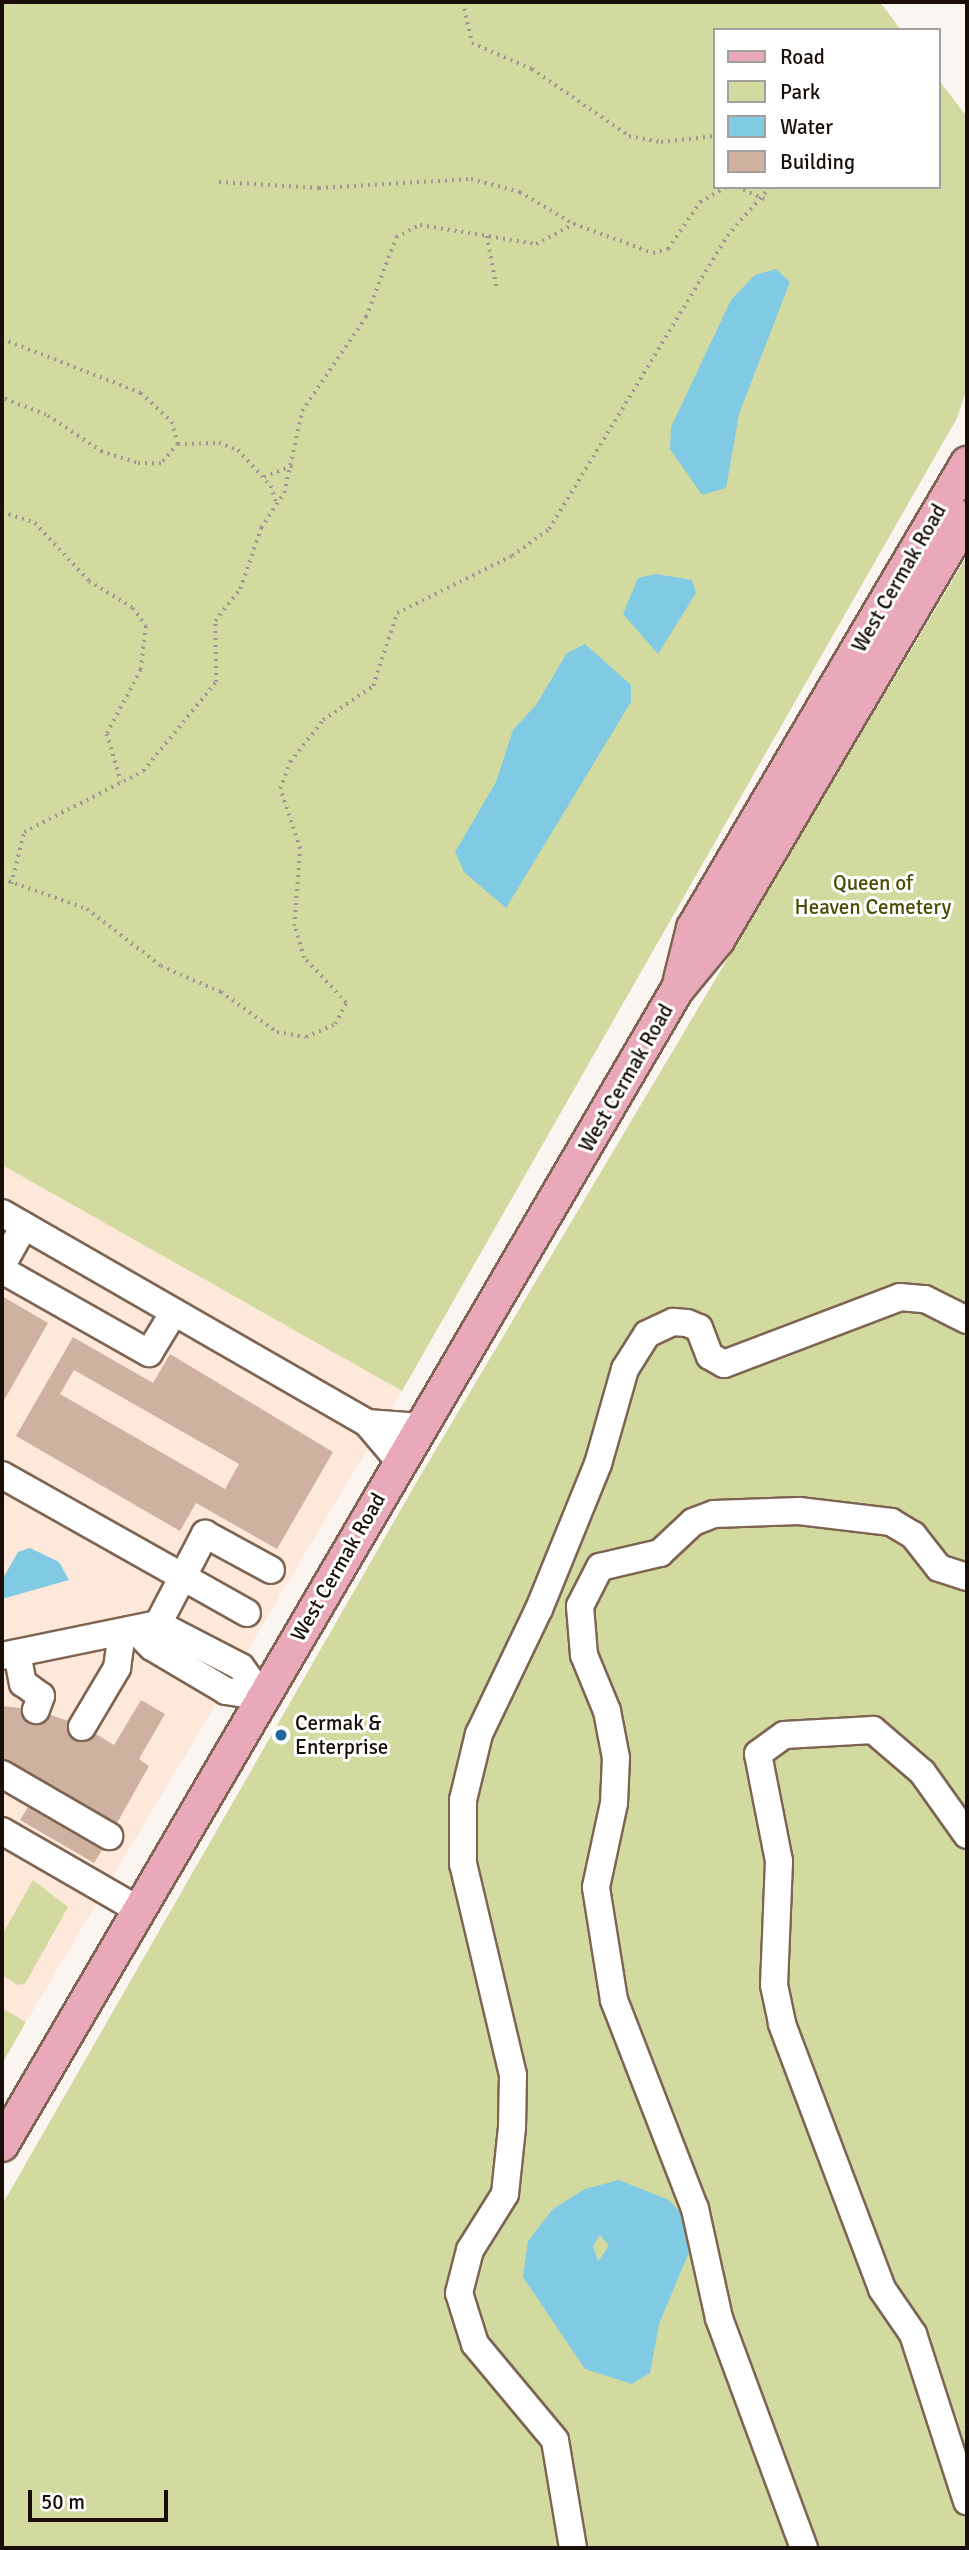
<!DOCTYPE html>
<style>
body{margin:0}
#map{position:relative;width:969px;height:2550px;overflow:hidden;background:#fbf5f1;font-family:Signika,sans-serif}
div>[style]{position:absolute}
[style*='--x']{left:calc(var(--x)*1px);top:calc(var(--y)*1px);width:calc(var(--w)*1px);rotate:calc(var(--a)*1deg)}
.built>*{inset:0;background:#fee8d9}
.green>*{inset:0;background:#d3da9f}
.water>*{inset:0;background:#81cae4}
.building>*{inset:0;background:#ceb29f}
.path>*{height:3.5px;margin-top:-1.75px;transform-origin:0;background:repeating-linear-gradient(90deg,#9f9792 0 2px,transparent 0 7px)}
.roads{filter:drop-shadow(2px 0 #7e6553) drop-shadow(-2px 0 #7e6553) drop-shadow(0 2px #7e6553) drop-shadow(0 -2px #7e6553)}
.minor>*{height:26px;margin:-13px;padding:0 13px;transform-origin:13px;border-radius:13px;background:#fff}
.major>*{height:32px;margin:-16px;padding:0 16px;transform-origin:16px;border-radius:16px;background:#e9a9bb}
.dots>*{width:19px;height:19px;translate:-50% -50%;box-sizing:border-box;border:4px solid #fff;border-radius:50%}
span{translate:-50% -50%;white-space:nowrap;text-align:center;line-height:1.15;-webkit-text-stroke:6px #fff;paint-order:stroke}
.street-label{font-size:21px;color:#190f08}
.park-label{font-size:21px;color:#494e04}
.poi-label{font-size:21px;color:#190f08}
.left{translate:0 -50%;text-align:left}
.frame{position:absolute;inset:0;border:4px solid #190f08;pointer-events:none}
.legend{position:absolute;left:713px;top:28px;width:228px;height:161px;box-sizing:border-box;background:#fff;border:2px solid #a39f9c;margin:0;padding:9px 12px;list-style:none;font-size:21px;color:#190f08}
.legend li{display:flex;align-items:center;gap:14px;height:35px}
.legend b{width:35px;border:2px solid #a39f9c}
.scale{position:absolute;left:28px;top:2490px;width:140px;height:32px;box-sizing:border-box;border:4px solid #190f08;border-top:0;padding-left:9px;font-size:21px;line-height:24px;white-space:nowrap;color:#190f08;-webkit-text-stroke:5px #fff;paint-order:stroke}
</style>
<div id="map">
<div class="built">
<div style="clip-path:polygon(2px 1165px,402px 1391px,26px 2022px,2px 2008px)"></div>
</div>
<div class="green">
<div style="clip-path:polygon(2px 2px,880px 2px,901px 30px,715px 30px,715px 187px,939px 187px,939px 80px,967px 117px,967px 388px,957px 418px,402px 1391px,2px 1165px)"></div>
<div style="clip-path:polygon(967px 556px,967px 2548px,2px 2548px,2px 2205px,416px 1483px)"></div>
<div style="clip-path:polygon(33px 1880px,68px 1907px,25px 1984px,17px 1985px,2px 1975px,2px 1935px)"></div>
<div style="clip-path:polygon(2px 2008px,26px 2022px,2px 2064px)"></div>
</div>
<div class="water">
<div style="clip-path:polygon(776px 269px,790px 282px,739px 414px,726px 488px,702px 495px,670px 449px,671px 427px,731px 300px,755px 275px)"></div>
<div style="clip-path:polygon(656px 574px,692px 580px,696px 593px,658px 654px,623px 614px,638px 578px)"></div>
<div style="clip-path:polygon(585px 644px,631px 685px,631px 702px,506px 908px,464px 872px,455px 852px,496px 782px,513px 730px,536px 705px,567px 653px)"></div>
<div style="clip-path:polygon(30px 1548px,59px 1562px,69px 1580px,2px 1599px,2px 1580px,18px 1552px)"></div>
<div style="clip-path:polygon(evenodd,619px 2180px,669px 2200px,688px 2221px,692px 2245px,659px 2324px,650px 2373px,632px 2384px,585px 2369px,523px 2277px,528px 2241px,553px 2209px,585px 2189px,619px 2180px,600px 2235px,609px 2246px,598px 2261px,593px 2246px,600px 2235px)"></div>
</div>
<div class="building">
<div style="clip-path:polygon(2px 1296px,48px 1323px,2px 1404px)"></div>
<div style="clip-path:polygon(evenodd,73px 1337px,153px 1383px,170px 1354px,333px 1452px,277px 1549px,196px 1503px,180px 1531px,16px 1436px,73px 1337px,74px 1370px,239px 1464px,225px 1489px,60px 1394px,74px 1370px)"></div>
<div style="clip-path:polygon(141px 1700px,165px 1714px,139px 1759px,149px 1766px,117px 1823px,2px 1758px,2px 1706px,21px 1708px,31px 1725px,51px 1715px,68px 1721px,75px 1741px,96px 1734px,114px 1745px)"></div>
<div style="clip-path:polygon(28px 1807px,102px 1850px,94px 1863px,20px 1820px)"></div>
</div>
<div class="path">
<div style="--x:463;--y:2;--w:42;--a:77.6"></div>
<div style="--x:472;--y:43;--w:65;--a:23.4"></div>
<div style="--x:532;--y:69;--w:118;--a:34.6"></div>
<div style="--x:629;--y:136;--w:33;--a:11"></div>
<div style="--x:661;--y:142;--w:54;--a:-6.3"></div>
<div style="--x:219;--y:182;--w:100;--a:3.4"></div>
<div style="--x:319;--y:188;--w:152;--a:-3.4"></div>
<div style="--x:471;--y:179;--w:51;--a:14.9"></div>
<div style="--x:520;--y:192;--w:63;--a:30.7"></div>
<div style="--x:737;--y:187;--w:30;--a:24"></div>
<div style="--x:487;--y:236;--w:54;--a:79.3"></div>
<div style="--x:2;--y:339;--w:149;--a:21.2"></div>
<div style="--x:141;--y:393;--w:42;--a:43.1"></div>
<div style="--x:172;--y:422;--w:23;--a:75"></div>
<div style="--x:178;--y:444;--w:26;--a:130"></div>
<div style="--x:161;--y:464;--w:25;--a:-178"></div>
<div style="--x:136;--y:463;--w:36;--a:-162"></div>
<div style="--x:102;--y:452;--w:67;--a:-146.5"></div>
<div style="--x:46;--y:415;--w:47;--a:-158.9"></div>
<div style="--x:178;--y:444;--w:41;--a:-1.4"></div>
<div style="--x:219;--y:443;--w:20;--a:20"></div>
<div style="--x:238;--y:450;--w:49;--a:47.5"></div>
<div style="--x:271;--y:486;--w:20;--a:72"></div>
<div style="--x:264;--y:477;--w:31;--a:-22"></div>
<div style="--x:2;--y:512;--w:35;--a:18"></div>
<div style="--x:35;--y:523;--w:79;--a:47"></div>
<div style="--x:89;--y:581;--w:52;--a:31.5"></div>
<div style="--x:133;--y:608;--w:22;--a:54"></div>
<div style="--x:146;--y:626;--w:44;--a:96.5"></div>
<div style="--x:141;--y:670;--w:72;--a:118"></div>
<div style="--x:107;--y:734;--w:50;--a:73.7"></div>
<div style="--x:2;--y:879;--w:90;--a:19.4"></div>
<div style="--x:87;--y:909;--w:93;--a:37.6"></div>
<div style="--x:161;--y:966;--w:65;--a:23.4"></div>
<div style="--x:221;--y:992;--w:69;--a:35.5"></div>
<div style="--x:277;--y:1032;--w:29;--a:10"></div>
<div style="--x:306;--y:1037;--w:32;--a:-24"></div>
<div style="--x:335;--y:1024;--w:24;--a:-62"></div>
<div style="--x:346;--y:1003;--w:62;--a:-133"></div>
<div style="--x:304;--y:958;--w:34;--a:-107"></div>
<div style="--x:294;--y:926;--w:77;--a:-85.5"></div>
<div style="--x:300;--y:849;--w:63;--a:-108.4"></div>
<div style="--x:280;--y:789;--w:29;--a:-70"></div>
<div style="--x:290;--y:762;--w:53;--a:-51.8"></div>
<div style="--x:323;--y:720;--w:60;--a:-34.2"></div>
<div style="--x:373;--y:686;--w:77;--a:-71.8"></div>
<div style="--x:397;--y:613;--w:128;--a:-26.4"></div>
<div style="--x:512;--y:556;--w:46;--a:-36.1"></div>
<div style="--x:549;--y:529;--w:343;--a:-58.7"></div>
<div style="--x:727;--y:236;--w:65;--a:-48.7"></div>
<div style="--x:11;--y:884;--w:54;--a:-76"></div>
<div style="--x:24;--y:832;--w:134;--a:-27.1"></div>
<div style="--x:143;--y:771;--w:115;--a:-50.6"></div>
<div style="--x:216;--y:682;--w:61;--a:-90.9"></div>
<div style="--x:215;--y:621;--w:41;--a:-52"></div>
<div style="--x:240;--y:589;--w:65;--a:-71"></div>
<div style="--x:261;--y:528;--w:42;--a:-56.7"></div>
<div style="--x:284;--y:493;--w:84;--a:-77.6"></div>
<div style="--x:302;--y:411;--w:114;--a:-55.8"></div>
<div style="--x:366;--y:317;--w:85;--a:-69.4"></div>
<div style="--x:396;--y:237;--w:27;--a:-27"></div>
<div style="--x:420;--y:225;--w:118;--a:9.3"></div>
<div style="--x:536;--y:244;--w:43;--a:-27.8"></div>
<div style="--x:574;--y:224;--w:84;--a:20.2"></div>
<div style="--x:653;--y:253;--w:16;--a:-15"></div>
<div style="--x:668;--y:249;--w:57;--a:-55.8"></div>
<div style="--x:700;--y:202;--w:30;--a:-30"></div>
</div>
<div class="roads">
<div class="minor">
<div style="--x:2;--y:1213;--w:421;--a:29.9"></div>
<div style="--x:367;--y:1423;--w:54;--a:4.2"></div>
<div style="--x:2;--y:1265;--w:45;--a:-60.6"></div>
<div style="--x:2;--y:1270;--w:169;--a:29.5"></div>
<div style="--x:149;--y:1353;--w:48;--a:-58.6"></div>
<div style="--x:367;--y:1423;--w:51;--a:49.8"></div>
<div style="--x:2;--y:1475;--w:281;--a:29.4"></div>
<div style="--x:158;--y:1624;--w:102;--a:-62.4"></div>
<div style="--x:205;--y:1534;--w:75;--a:28.6"></div>
<div style="--x:135;--y:1630;--w:24;--a:45"></div>
<div style="--x:152;--y:1647;--w:86;--a:30.7"></div>
<div style="--x:226;--y:1691;--w:36;--a:9"></div>
<div style="--x:17;--y:1653;--w:31;--a:79"></div>
<div style="--x:23;--y:1683;--w:22;--a:36"></div>
<div style="--x:41;--y:1696;--w:15;--a:110"></div>
<div style="--x:2;--y:1656;--w:159;--a:-11.6"></div>
<div style="--x:158;--y:1624;--w:93;--a:27.4"></div>
<div style="--x:241;--y:1667;--w:37;--a:55"></div>
<div style="--x:82;--y:1727;--w:69;--a:-59.3"></div>
<div style="--x:117;--y:1668;--w:36;--a:-82"></div>
<div style="--x:2;--y:1774;--w:124;--a:30.1"></div>
<div style="--x:2;--y:1831;--w:158;--a:30"></div>
<div style="--x:967;--y:1835;--w:77;--a:-125.5"></div>
<div style="--x:922;--y:1772;--w:65;--a:-139.4"></div>
<div style="--x:873;--y:1730;--w:89;--a:176.8"></div>
<div style="--x:784;--y:1735;--w:32;--a:144"></div>
<div style="--x:758;--y:1754;--w:109;--a:78.9"></div>
<div style="--x:779;--y:1861;--w:124;--a:92.3"></div>
<div style="--x:774;--y:1985;--w:40;--a:78"></div>
<div style="--x:782;--y:2024;--w:283;--a:69.3"></div>
<div style="--x:882;--y:2289;--w:55;--a:55.4"></div>
<div style="--x:913;--y:2334;--w:176;--a:72.1"></div>
<div style="--x:573;--y:2548;--w:109;--a:-99.5"></div>
<div style="--x:555;--y:2440;--w:125;--a:-129.8"></div>
<div style="--x:475;--y:2344;--w:53;--a:-107.4"></div>
<div style="--x:459;--y:2293;--w:44;--a:-75.7"></div>
<div style="--x:470;--y:2250;--w:66;--a:-58"></div>
<div style="--x:505;--y:2194;--w:67;--a:-84"></div>
<div style="--x:512;--y:2127;--w:52;--a:-88.9"></div>
<div style="--x:513;--y:2075;--w:217;--a:-103.3"></div>
<div style="--x:463;--y:1864;--w:64;--a:-90"></div>
<div style="--x:463;--y:1800;--w:68;--a:-76.4"></div>
<div style="--x:479;--y:1734;--w:139;--a:-64.4"></div>
<div style="--x:539;--y:1609;--w:157;--a:-67.9"></div>
<div style="--x:598;--y:1464;--w:99;--a:-74.1"></div>
<div style="--x:625;--y:1369;--w:41;--a:-57.8"></div>
<div style="--x:647;--y:1334;--w:29;--a:-25"></div>
<div style="--x:673;--y:1322;--w:14;--a:4"></div>
<div style="--x:687;--y:1323;--w:13;--a:23"></div>
<div style="--x:699;--y:1328;--w:30;--a:69"></div>
<div style="--x:710;--y:1356;--w:16;--a:30"></div>
<div style="--x:724;--y:1364;--w:188;--a:-20.8"></div>
<div style="--x:900;--y:1297;--w:25;--a:5"></div>
<div style="--x:925;--y:1299;--w:47;--a:26.6"></div>
<div style="--x:804;--y:2548;--w:245;--a:-110.3"></div>
<div style="--x:719;--y:2318;--w:112;--a:-102.4"></div>
<div style="--x:695;--y:2209;--w:224;--a:-111.2"></div>
<div style="--x:614;--y:2000;--w:114;--a:-99.1"></div>
<div style="--x:596;--y:1887;--w:86;--a:-77.9"></div>
<div style="--x:614;--y:1803;--w:45;--a:-87.5"></div>
<div style="--x:616;--y:1758;--w:48;--a:-100.8"></div>
<div style="--x:607;--y:1711;--w:61;--a:-112.3"></div>
<div style="--x:584;--y:1655;--w:49;--a:-94.7"></div>
<div style="--x:580;--y:1606;--w:44;--a:-62.9"></div>
<div style="--x:600;--y:1567;--w:62;--a:-13.1"></div>
<div style="--x:660;--y:1553;--w:45;--a:-43.2"></div>
<div style="--x:693;--y:1522;--w:22;--a:-21"></div>
<div style="--x:714;--y:1514;--w:85;--a:-2"></div>
<div style="--x:799;--y:1511;--w:93;--a:6.8"></div>
<div style="--x:891;--y:1522;--w:26;--a:31"></div>
<div style="--x:913;--y:1535;--w:42;--a:51.8"></div>
<div style="--x:939;--y:1568;--w:29;--a:18"></div>
</div>
<div class="major">
<div style="--x:680;--y:980;--w:54;--a:-76"></div>
<div style="--x:693;--y:928;--w:540;--a:-59.49"></div>
<div style="--x:2;--y:2145;--w:1338;--a:-59.7"></div>
<div style="--x:677;--y:990;--w:65;--a:-50.6"></div>
<div style="--x:718;--y:940;--w:491;--a:-59.5"></div>
</div>
</div>
<div class="dots">
<div style="left:281px;top:1735px;background:#1f699c"></div>
</div>
<div class="street-label">
<span style="left:899px;top:578px;rotate:-60deg">West Cermak Road</span>
<span style="left:626px;top:1078px;rotate:-60deg">West Cermak Road</span>
<span style="left:338px;top:1567px;rotate:-60deg">West Cermak Road</span>
</div>
<div class="park-label">
<span style="left:873px;top:895px">Queen of<br>Heaven Cemetery</span>
</div>
<div class="poi-label">
<span class="left" style="left:295px;top:1735px">Cermak &amp;<br>Enterprise</span>
</div>
<div class="frame"></div>
<ul class="legend">
<li><b style="height:9px;background:#e9a9bb"></b>Road</li>
<li><b style="height:19px;background:#d3da9f"></b>Park</li>
<li><b style="height:19px;background:#81cae4"></b>Water</li>
<li><b style="height:19px;background:#ceb29f"></b>Building</li>
</ul>
<div class="scale">50 m</div>
</div>
